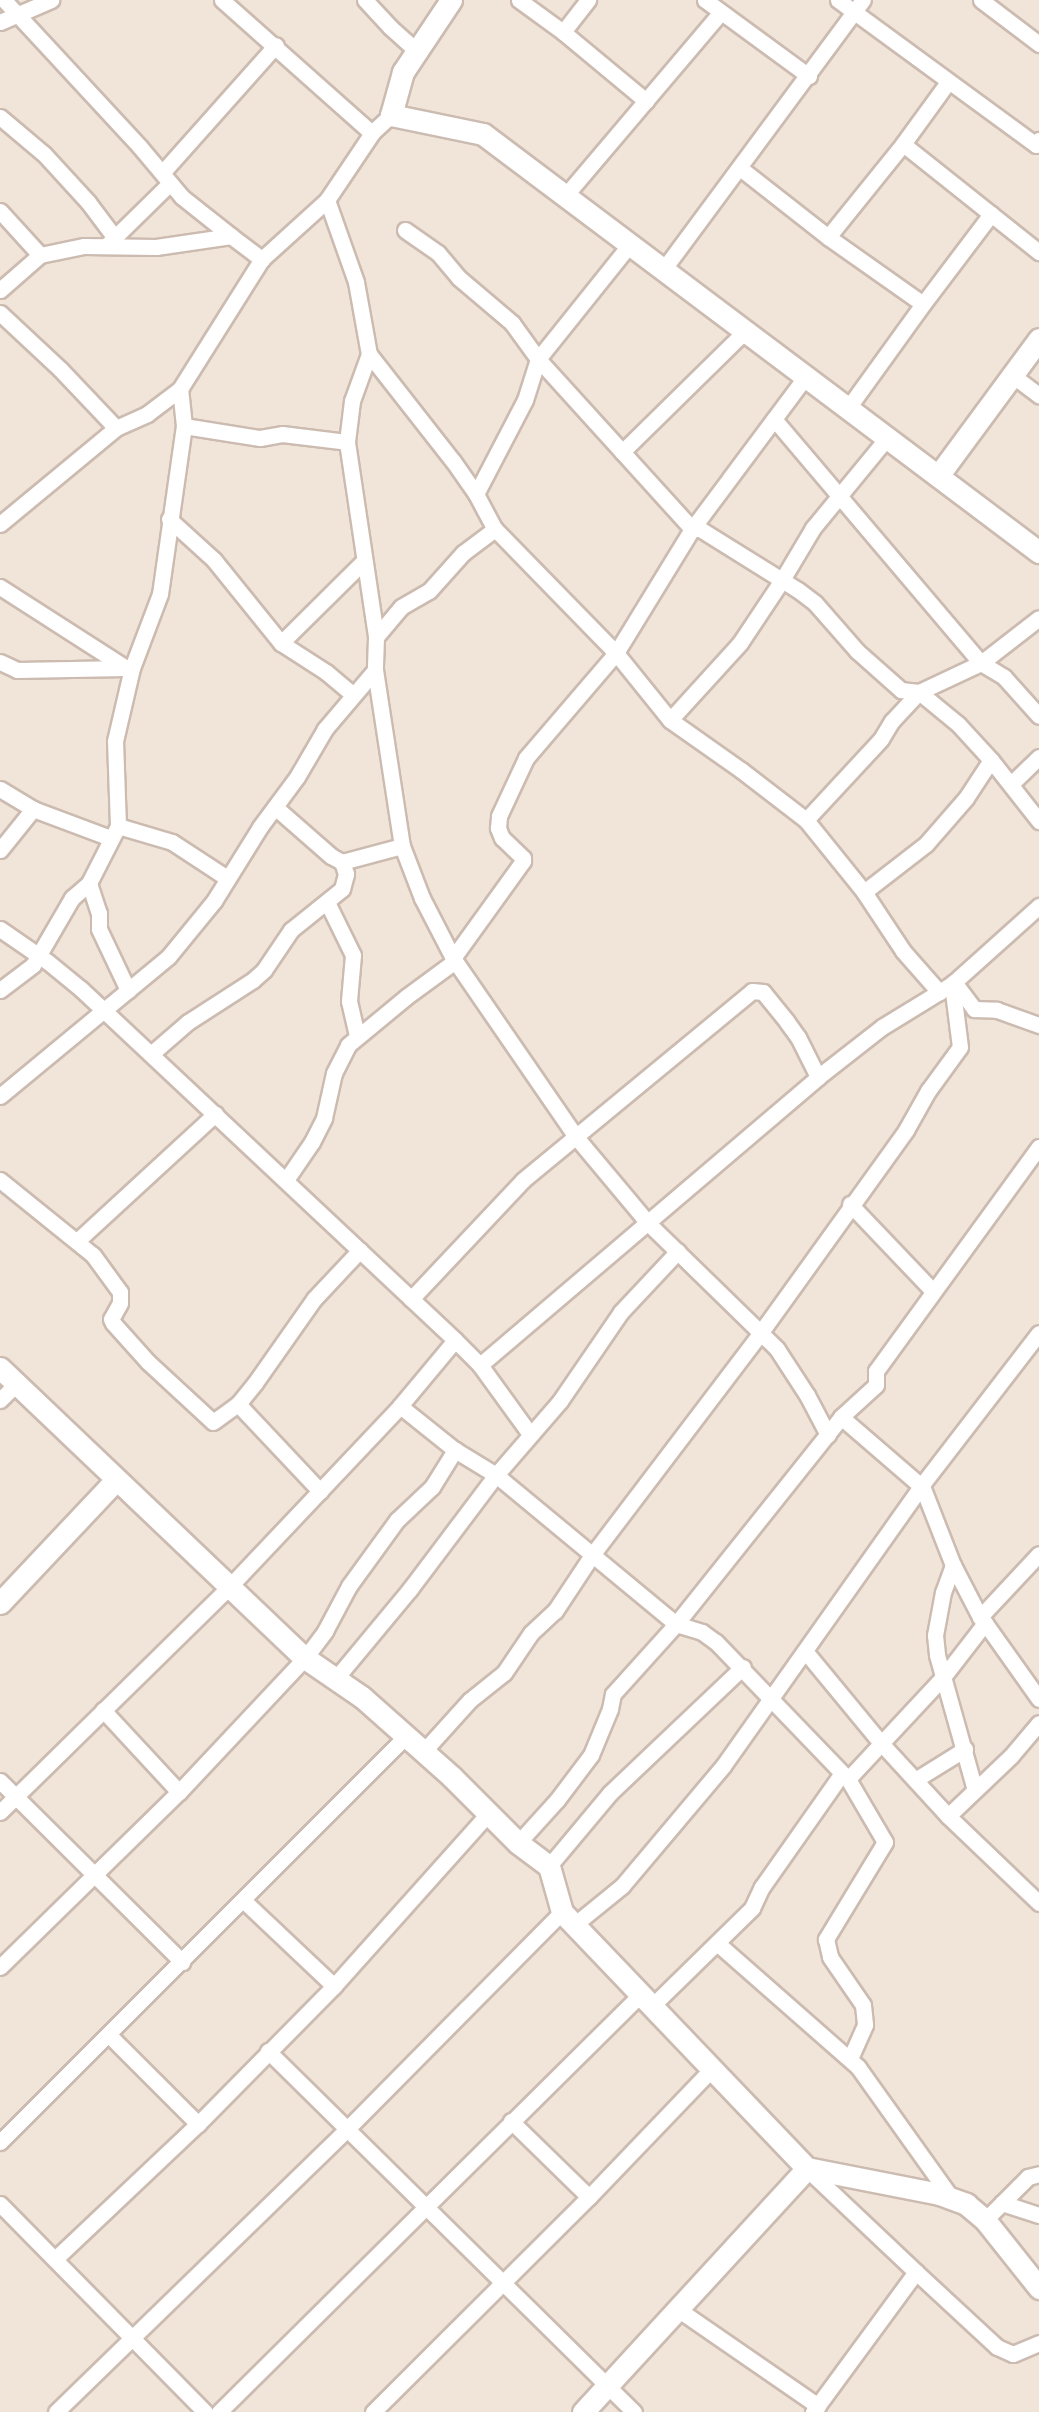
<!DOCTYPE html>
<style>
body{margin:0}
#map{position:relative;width:1039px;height:2412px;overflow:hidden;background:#faf3e9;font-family:Commissioner,sans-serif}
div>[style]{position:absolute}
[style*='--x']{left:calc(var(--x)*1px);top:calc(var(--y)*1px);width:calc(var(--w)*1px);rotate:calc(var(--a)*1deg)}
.residential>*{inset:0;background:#f1e4d8}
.roads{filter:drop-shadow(2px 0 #ccbbb0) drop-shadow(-2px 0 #ccbbb0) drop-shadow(0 2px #ccbbb0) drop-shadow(0 -2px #ccbbb0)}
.street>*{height:15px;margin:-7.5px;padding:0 7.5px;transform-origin:7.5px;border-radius:7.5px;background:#fff}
.secondary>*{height:21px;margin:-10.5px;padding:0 10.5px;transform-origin:10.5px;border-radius:10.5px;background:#fff}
span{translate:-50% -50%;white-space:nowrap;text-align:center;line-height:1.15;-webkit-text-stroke:6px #fdf7ef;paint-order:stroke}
</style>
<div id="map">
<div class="residential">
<div style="clip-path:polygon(0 0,1039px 0,1039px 2412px,0 2412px)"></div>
</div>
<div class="roads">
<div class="street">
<div style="--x:4;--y:0;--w:200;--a:47.2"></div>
<div style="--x:140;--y:147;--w:65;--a:50"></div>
<div style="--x:182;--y:197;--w:63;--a:38.5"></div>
<div style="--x:222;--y:0;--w:200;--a:41.6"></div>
<div style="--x:365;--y:0;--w:37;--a:47"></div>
<div style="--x:390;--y:27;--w:38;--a:42"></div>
<div style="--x:519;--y:0;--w:54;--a:36"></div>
<div style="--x:563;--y:32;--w:108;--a:39.7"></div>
<div style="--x:705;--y:0;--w:129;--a:36.2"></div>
<div style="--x:838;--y:0;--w:245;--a:36.2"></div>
<div style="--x:1036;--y:145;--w:6;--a:-59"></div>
<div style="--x:981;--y:0;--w:73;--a:37.2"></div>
<div style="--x:0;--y:22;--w:56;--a:-23.3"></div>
<div style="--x:563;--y:32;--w:41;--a:-52"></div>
<div style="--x:391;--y:115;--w:26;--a:137"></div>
<div style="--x:372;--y:133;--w:81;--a:123.9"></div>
<div style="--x:327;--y:200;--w:87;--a:70.5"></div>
<div style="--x:356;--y:282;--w:73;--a:79.8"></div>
<div style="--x:369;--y:354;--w:50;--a:109.9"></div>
<div style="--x:352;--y:401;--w:41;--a:97"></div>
<div style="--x:347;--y:442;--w:197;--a:81.5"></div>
<div style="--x:376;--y:637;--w:33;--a:92"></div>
<div style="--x:375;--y:670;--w:178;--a:81.3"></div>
<div style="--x:402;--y:846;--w:56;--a:69"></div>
<div style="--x:422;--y:898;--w:68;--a:62.7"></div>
<div style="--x:453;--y:958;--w:217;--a:55.5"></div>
<div style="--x:576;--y:1137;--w:112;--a:50.1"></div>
<div style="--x:648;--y:1223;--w:180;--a:44.3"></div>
<div style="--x:777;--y:1349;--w:55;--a:56.9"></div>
<div style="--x:807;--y:1395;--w:45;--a:62.3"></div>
<div style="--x:0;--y:117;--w:57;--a:40.1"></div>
<div style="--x:44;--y:154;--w:65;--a:47.5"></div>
<div style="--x:88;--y:202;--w:45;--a:53.1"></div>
<div style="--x:903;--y:144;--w:174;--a:38.5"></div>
<div style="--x:740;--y:168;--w:112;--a:38.1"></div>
<div style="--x:828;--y:237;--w:116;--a:35.2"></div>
<div style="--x:923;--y:304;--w:113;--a:-52.9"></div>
<div style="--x:162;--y:173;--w:171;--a:-48.3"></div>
<div style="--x:565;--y:196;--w:241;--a:-49.7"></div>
<div style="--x:0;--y:211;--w:59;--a:47.7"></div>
<div style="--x:405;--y:230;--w:40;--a:34.9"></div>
<div style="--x:438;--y:253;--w:33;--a:50"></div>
<div style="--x:459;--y:278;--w:70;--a:40.3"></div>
<div style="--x:512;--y:323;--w:44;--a:54.2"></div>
<div style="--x:538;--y:359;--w:229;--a:47.8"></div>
<div style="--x:692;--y:529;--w:8;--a:0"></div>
<div style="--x:700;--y:529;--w:115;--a:31.9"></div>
<div style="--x:798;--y:590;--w:21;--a:37"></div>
<div style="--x:815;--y:603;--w:64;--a:48.8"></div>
<div style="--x:857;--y:651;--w:59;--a:41.6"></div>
<div style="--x:901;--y:690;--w:18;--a:6"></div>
<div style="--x:919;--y:692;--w:50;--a:39.4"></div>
<div style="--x:958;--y:724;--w:49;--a:47.5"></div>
<div style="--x:991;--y:760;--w:78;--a:51.8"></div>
<div style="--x:828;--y:237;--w:119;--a:-51.1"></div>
<div style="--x:903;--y:144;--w:77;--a:-54"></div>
<div style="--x:108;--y:244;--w:87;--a:-44.5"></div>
<div style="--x:663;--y:270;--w:336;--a:-53.5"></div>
<div style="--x:0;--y:290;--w:53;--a:-41.2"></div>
<div style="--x:40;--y:255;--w:45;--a:-11.6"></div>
<div style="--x:84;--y:246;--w:72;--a:0.8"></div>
<div style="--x:156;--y:247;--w:76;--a:-8.3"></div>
<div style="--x:231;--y:236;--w:39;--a:37"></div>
<div style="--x:0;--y:313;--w:82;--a:43"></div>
<div style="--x:60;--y:369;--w:81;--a:46.5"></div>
<div style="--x:369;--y:354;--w:136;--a:51.9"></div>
<div style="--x:453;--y:461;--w:40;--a:55.1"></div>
<div style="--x:476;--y:494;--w:40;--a:62"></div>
<div style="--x:495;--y:529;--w:173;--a:45.7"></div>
<div style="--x:616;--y:653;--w:86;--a:51.1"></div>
<div style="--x:670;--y:720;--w:87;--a:35.2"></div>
<div style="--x:741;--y:770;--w:82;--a:37.6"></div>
<div style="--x:806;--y:820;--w:92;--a:51.1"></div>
<div style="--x:864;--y:892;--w:71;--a:56.5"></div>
<div style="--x:903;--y:951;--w:55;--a:48.7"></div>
<div style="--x:1012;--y:375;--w:34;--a:37"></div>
<div style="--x:848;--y:408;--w:128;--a:-54.2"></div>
<div style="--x:774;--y:419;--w:320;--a:49.7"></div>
<div style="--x:981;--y:663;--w:27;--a:31"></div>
<div style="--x:1004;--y:677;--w:52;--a:48.1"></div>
<div style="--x:184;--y:426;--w:77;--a:9"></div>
<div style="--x:260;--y:438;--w:22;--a:-10"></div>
<div style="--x:282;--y:434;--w:65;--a:7"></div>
<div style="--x:622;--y:452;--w:173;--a:-44.5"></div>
<div style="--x:476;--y:494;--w:106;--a:-62.5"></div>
<div style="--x:525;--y:400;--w:43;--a:-72.4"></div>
<div style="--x:538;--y:359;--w:147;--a:-51.3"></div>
<div style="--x:169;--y:519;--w:61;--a:42.3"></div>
<div style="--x:214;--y:560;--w:107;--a:51.1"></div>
<div style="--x:281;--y:643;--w:54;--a:32.8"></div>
<div style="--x:326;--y:672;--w:35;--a:40"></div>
<div style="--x:0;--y:524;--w:151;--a:-39.6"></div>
<div style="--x:116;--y:428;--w:34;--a:-24"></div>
<div style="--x:147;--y:414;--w:41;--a:-37.1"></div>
<div style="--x:180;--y:389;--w:154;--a:-57.8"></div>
<div style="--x:262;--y:259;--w:88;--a:-42.2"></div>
<div style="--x:0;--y:587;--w:150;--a:32.7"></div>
<div style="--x:376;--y:637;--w:39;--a:-50"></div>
<div style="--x:401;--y:607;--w:32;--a:-30"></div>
<div style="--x:429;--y:591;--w:51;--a:-48.2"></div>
<div style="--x:463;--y:553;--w:40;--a:-37"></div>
<div style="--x:281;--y:643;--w:117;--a:-44.7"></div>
<div style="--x:0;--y:662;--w:19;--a:25"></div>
<div style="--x:17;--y:670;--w:109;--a:-1.1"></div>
<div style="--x:670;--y:720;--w:104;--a:-47.7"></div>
<div style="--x:740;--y:643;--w:76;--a:-56.3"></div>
<div style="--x:782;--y:580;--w:61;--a:-59.2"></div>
<div style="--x:813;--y:528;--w:117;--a:-50.6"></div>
<div style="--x:1011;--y:784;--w:39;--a:-44"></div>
<div style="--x:0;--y:789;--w:39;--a:31"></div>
<div style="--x:33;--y:809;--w:82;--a:20.6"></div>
<div style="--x:275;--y:807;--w:74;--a:41.2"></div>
<div style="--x:331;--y:856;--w:13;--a:29"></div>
<div style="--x:342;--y:862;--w:62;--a:-14.9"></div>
<div style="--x:806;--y:820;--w:110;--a:-47.2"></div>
<div style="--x:881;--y:739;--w:21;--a:-59"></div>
<div style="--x:892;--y:721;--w:40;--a:-47"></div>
<div style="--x:919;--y:692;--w:68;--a:-25.1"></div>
<div style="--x:981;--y:663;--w:73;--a:-37.8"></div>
<div style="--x:118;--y:826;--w:56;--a:16.5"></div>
<div style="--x:172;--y:842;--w:66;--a:33.2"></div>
<div style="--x:0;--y:850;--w:53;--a:-51.2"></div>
<div style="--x:89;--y:883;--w:32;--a:72"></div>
<div style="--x:99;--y:913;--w:16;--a:90"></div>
<div style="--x:99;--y:929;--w:68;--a:64.6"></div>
<div style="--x:864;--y:892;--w:78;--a:-37.7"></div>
<div style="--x:926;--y:844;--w:61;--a:-49"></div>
<div style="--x:966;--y:798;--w:45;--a:-56.7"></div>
<div style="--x:327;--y:902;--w:59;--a:63.9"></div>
<div style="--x:353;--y:955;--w:46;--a:95"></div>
<div style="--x:349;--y:1001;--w:36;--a:77"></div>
<div style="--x:0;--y:929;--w:58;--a:34.5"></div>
<div style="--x:48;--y:962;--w:43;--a:39.3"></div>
<div style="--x:81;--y:989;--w:513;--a:43.18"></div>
<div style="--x:455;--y:1340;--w:35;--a:45"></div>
<div style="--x:480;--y:1365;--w:85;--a:54.1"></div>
<div style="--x:453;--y:958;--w:120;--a:-54.2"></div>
<div style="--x:523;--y:861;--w:3;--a:-90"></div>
<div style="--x:523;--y:858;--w:29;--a:-136"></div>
<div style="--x:502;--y:838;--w:11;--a:-112"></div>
<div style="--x:498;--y:828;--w:12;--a:-85"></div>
<div style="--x:499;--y:816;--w:64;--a:-65"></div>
<div style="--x:526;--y:758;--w:138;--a:-49.4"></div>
<div style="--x:616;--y:653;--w:145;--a:-58.5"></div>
<div style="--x:692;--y:529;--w:191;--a:-53.3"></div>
<div style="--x:954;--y:982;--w:34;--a:53"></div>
<div style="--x:974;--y:1009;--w:23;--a:2"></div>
<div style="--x:997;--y:1010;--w:45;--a:19.7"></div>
<div style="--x:0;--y:990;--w:41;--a:-37.1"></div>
<div style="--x:33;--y:965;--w:78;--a:-59.8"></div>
<div style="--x:72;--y:898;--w:23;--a:-41"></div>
<div style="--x:89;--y:883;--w:64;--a:-63"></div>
<div style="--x:118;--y:826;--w:85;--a:-92"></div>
<div style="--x:115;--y:741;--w:75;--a:-76.9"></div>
<div style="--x:132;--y:668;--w:79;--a:-69.3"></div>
<div style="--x:160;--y:594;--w:170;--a:-81.9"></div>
<div style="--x:184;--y:426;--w:37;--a:-96"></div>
<div style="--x:151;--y:1054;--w:49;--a:-40.9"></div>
<div style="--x:188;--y:1022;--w:77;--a:-32.9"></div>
<div style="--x:253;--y:980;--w:15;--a:-42"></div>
<div style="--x:264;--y:970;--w:48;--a:-56"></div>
<div style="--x:291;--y:930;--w:65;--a:-38.8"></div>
<div style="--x:342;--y:889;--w:16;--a:-75"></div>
<div style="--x:346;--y:874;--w:13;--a:-108"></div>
<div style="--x:0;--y:1096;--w:219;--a:-39.6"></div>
<div style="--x:169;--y:956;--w:71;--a:-50.7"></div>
<div style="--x:214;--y:901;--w:87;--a:-58.1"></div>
<div style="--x:260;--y:827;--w:62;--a:-53.5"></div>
<div style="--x:297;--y:777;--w:56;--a:-59.7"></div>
<div style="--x:325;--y:729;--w:77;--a:-49.7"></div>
<div style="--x:0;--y:1180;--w:119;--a:38.9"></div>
<div style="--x:93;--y:1255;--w:46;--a:53.9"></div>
<div style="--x:120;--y:1292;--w:11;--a:90"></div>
<div style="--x:120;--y:1303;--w:18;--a:119"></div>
<div style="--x:111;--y:1319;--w:4;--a:63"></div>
<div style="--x:113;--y:1323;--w:52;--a:48.1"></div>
<div style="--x:148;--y:1362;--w:88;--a:42.7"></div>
<div style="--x:213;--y:1422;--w:31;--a:-36"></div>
<div style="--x:238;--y:1404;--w:27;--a:-51"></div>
<div style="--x:255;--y:1383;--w:103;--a:-54.9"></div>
<div style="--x:314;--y:1299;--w:67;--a:-46.8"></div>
<div style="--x:286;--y:1180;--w:46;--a:-55.6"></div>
<div style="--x:312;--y:1142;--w:27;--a:-63"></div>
<div style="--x:324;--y:1118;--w:46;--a:-77.5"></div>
<div style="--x:334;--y:1073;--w:31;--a:-63"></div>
<div style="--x:348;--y:1045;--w:75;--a:-39.6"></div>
<div style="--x:406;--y:997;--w:61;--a:-36.3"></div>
<div style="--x:850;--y:1204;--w:119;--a:46.4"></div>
<div style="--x:77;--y:1241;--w:188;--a:-42.6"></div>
<div style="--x:411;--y:1299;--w:163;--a:-46.7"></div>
<div style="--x:523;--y:1180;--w:297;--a:-39.5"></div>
<div style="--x:752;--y:991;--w:11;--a:5"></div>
<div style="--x:763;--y:992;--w:38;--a:51"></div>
<div style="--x:787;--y:1022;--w:19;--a:54"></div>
<div style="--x:798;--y:1037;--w:45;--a:63.4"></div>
<div style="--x:480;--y:1365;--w:444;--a:-40.4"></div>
<div style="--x:818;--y:1077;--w:81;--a:-38"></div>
<div style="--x:882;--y:1027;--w:82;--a:-31.6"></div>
<div style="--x:952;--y:984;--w:117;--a:-41.9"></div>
<div style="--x:0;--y:1400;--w:23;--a:-45"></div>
<div style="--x:238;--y:1404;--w:120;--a:46.7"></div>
<div style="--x:400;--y:1406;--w:70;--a:38.7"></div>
<div style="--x:455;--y:1450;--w:48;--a:31.4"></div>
<div style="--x:496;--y:1475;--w:234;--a:39.6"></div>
<div style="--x:676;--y:1624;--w:27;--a:17"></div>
<div style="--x:702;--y:1632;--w:17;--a:36"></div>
<div style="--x:716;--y:1642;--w:190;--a:46.1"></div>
<div style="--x:848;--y:1779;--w:73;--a:59.6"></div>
<div style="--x:885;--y:1842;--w:114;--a:121.3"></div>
<div style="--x:826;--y:1939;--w:18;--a:77"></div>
<div style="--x:830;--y:1957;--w:58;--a:55.5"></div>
<div style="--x:863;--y:2005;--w:20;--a:84"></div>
<div style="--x:865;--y:2025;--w:37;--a:114"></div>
<div style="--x:841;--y:1417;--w:106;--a:40.8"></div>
<div style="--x:922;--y:1486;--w:85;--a:68.6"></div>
<div style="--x:953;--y:1565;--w:59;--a:62.6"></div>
<div style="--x:953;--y:1565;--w:29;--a:110"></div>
<div style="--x:943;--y:1592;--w:44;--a:100.5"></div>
<div style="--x:935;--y:1635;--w:20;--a:84"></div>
<div style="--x:937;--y:1655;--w:140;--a:74.3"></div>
<div style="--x:985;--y:1623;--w:93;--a:54.6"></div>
<div style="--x:805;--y:1651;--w:118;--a:50.5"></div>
<div style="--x:880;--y:1742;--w:100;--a:47.4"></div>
<div style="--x:948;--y:1816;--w:126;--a:43.7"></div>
<div style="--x:337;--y:1677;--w:114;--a:-50.3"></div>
<div style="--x:410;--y:1589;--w:143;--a:-53"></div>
<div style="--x:496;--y:1475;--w:98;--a:-49.1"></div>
<div style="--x:560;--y:1401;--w:108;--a:-55.6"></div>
<div style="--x:621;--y:1312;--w:83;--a:-46.9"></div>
<div style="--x:103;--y:1710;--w:112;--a:47.2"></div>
<div style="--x:423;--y:1752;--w:70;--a:-47.9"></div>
<div style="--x:470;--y:1700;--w:43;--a:-38.5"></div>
<div style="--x:504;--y:1673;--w:48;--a:-56"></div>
<div style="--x:531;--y:1633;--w:33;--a:-43"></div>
<div style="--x:555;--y:1611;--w:67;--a:-56.5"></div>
<div style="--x:592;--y:1555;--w:280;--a:-52.8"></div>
<div style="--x:761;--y:1332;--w:249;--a:-54.3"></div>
<div style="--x:906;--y:1130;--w:45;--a:-60.6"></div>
<div style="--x:928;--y:1091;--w:54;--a:-54"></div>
<div style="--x:960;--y:1047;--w:64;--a:-97.2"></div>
<div style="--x:848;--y:1779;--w:141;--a:-47"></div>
<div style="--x:944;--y:1676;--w:67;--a:-52.3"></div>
<div style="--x:985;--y:1623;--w:8;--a:-130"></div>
<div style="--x:980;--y:1617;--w:86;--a:-46.9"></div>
<div style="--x:915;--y:1780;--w:59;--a:-31.8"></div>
<div style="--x:0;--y:1781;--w:257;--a:44.8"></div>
<div style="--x:0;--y:1812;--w:322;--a:-44.5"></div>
<div style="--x:230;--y:1586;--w:248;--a:-46.6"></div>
<div style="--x:400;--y:1406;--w:86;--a:-50.2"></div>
<div style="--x:948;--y:1816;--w:87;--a:-43.6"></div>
<div style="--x:1011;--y:1756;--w:43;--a:-49.7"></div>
<div style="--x:518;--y:1843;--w:58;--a:-47.8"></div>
<div style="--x:557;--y:1800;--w:56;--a:-52.9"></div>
<div style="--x:591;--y:1755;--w:50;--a:-67.6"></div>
<div style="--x:610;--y:1709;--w:15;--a:-79"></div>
<div style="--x:613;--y:1694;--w:94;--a:-48"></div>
<div style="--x:676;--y:1624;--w:265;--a:-51.4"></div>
<div style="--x:841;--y:1417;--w:47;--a:-42.4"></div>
<div style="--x:876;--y:1385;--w:14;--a:-90"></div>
<div style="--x:876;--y:1371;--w:277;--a:-54"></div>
<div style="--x:549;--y:1866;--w:95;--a:-50.1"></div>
<div style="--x:610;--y:1793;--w:183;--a:-43.5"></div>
<div style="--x:243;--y:1900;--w:125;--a:43.4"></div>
<div style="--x:574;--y:1925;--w:62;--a:-39.1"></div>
<div style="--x:622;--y:1886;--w:157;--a:-49.9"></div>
<div style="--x:723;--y:1766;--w:343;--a:-54.7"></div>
<div style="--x:921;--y:1486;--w:193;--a:-52.4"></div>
<div style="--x:717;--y:1943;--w:188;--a:41.3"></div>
<div style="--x:858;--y:2067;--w:162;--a:54.5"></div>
<div style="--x:0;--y:1967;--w:250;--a:-44.4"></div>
<div style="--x:179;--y:1792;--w:184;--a:-46.8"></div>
<div style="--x:305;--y:1658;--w:34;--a:-53"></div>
<div style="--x:325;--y:1631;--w:51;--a:-61.9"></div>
<div style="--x:349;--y:1586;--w:82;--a:-54"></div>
<div style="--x:397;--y:1520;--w:48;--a:-43.3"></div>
<div style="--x:432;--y:1487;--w:44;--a:-58.1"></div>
<div style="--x:652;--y:2006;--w:140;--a:-44.4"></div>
<div style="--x:752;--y:1908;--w:23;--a:-65"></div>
<div style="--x:762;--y:1887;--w:139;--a:-54.9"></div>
<div style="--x:109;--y:2035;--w:126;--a:45"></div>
<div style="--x:268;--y:2051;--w:514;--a:44.61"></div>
<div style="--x:511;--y:2121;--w:109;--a:44.3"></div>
<div style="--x:0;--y:2142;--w:573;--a:-45"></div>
<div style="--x:807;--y:2169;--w:150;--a:43.4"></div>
<div style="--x:1002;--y:2203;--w:37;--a:-45"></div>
<div style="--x:1028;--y:2177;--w:11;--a:-15"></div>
<div style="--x:0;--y:2204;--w:292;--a:45.4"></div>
<div style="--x:985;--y:2220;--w:24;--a:-45"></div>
<div style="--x:1002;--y:2203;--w:39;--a:18"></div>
<div style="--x:55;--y:2259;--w:197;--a:-43.4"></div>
<div style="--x:198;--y:2124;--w:194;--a:-45.4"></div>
<div style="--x:334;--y:1986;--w:231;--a:-48.2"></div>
<div style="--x:679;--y:2310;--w:169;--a:34.6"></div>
<div style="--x:56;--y:2412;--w:407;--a:-44.2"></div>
<div style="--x:348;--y:2128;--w:304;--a:-45.3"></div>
<div style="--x:219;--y:2412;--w:594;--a:-44.73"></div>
<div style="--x:373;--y:2412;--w:305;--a:-44.9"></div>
<div style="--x:589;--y:2197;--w:176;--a:-46.2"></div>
<div style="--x:813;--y:2412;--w:174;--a:-53.7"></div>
<div style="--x:916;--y:2272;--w:110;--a:42.8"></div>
<div style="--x:997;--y:2347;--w:17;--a:24"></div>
<div style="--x:1013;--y:2354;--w:28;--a:-23"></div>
</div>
<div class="secondary">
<div style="--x:451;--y:0;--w:87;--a:123.7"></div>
<div style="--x:403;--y:72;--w:45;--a:105.6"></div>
<div style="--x:391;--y:115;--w:94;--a:11.7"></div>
<div style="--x:483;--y:134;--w:696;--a:36.94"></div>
<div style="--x:938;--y:476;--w:170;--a:-53.6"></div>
<div style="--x:0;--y:1368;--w:421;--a:43.6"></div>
<div style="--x:305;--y:1658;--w:69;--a:34.4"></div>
<div style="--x:362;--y:1697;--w:120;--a:41.6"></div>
<div style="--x:452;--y:1777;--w:93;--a:45"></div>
<div style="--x:518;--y:1843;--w:39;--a:37"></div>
<div style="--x:549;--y:1866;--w:48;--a:74.2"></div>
<div style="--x:562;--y:1912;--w:354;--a:46.3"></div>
<div style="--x:0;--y:1603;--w:169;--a:-46.7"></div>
<div style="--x:583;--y:2412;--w:331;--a:-47.4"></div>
<div style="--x:807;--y:2168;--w:135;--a:11.1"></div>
<div style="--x:939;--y:2194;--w:29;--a:20"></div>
<div style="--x:966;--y:2204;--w:25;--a:40"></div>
<div style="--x:985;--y:2220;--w:87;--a:51.5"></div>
</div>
</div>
</div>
